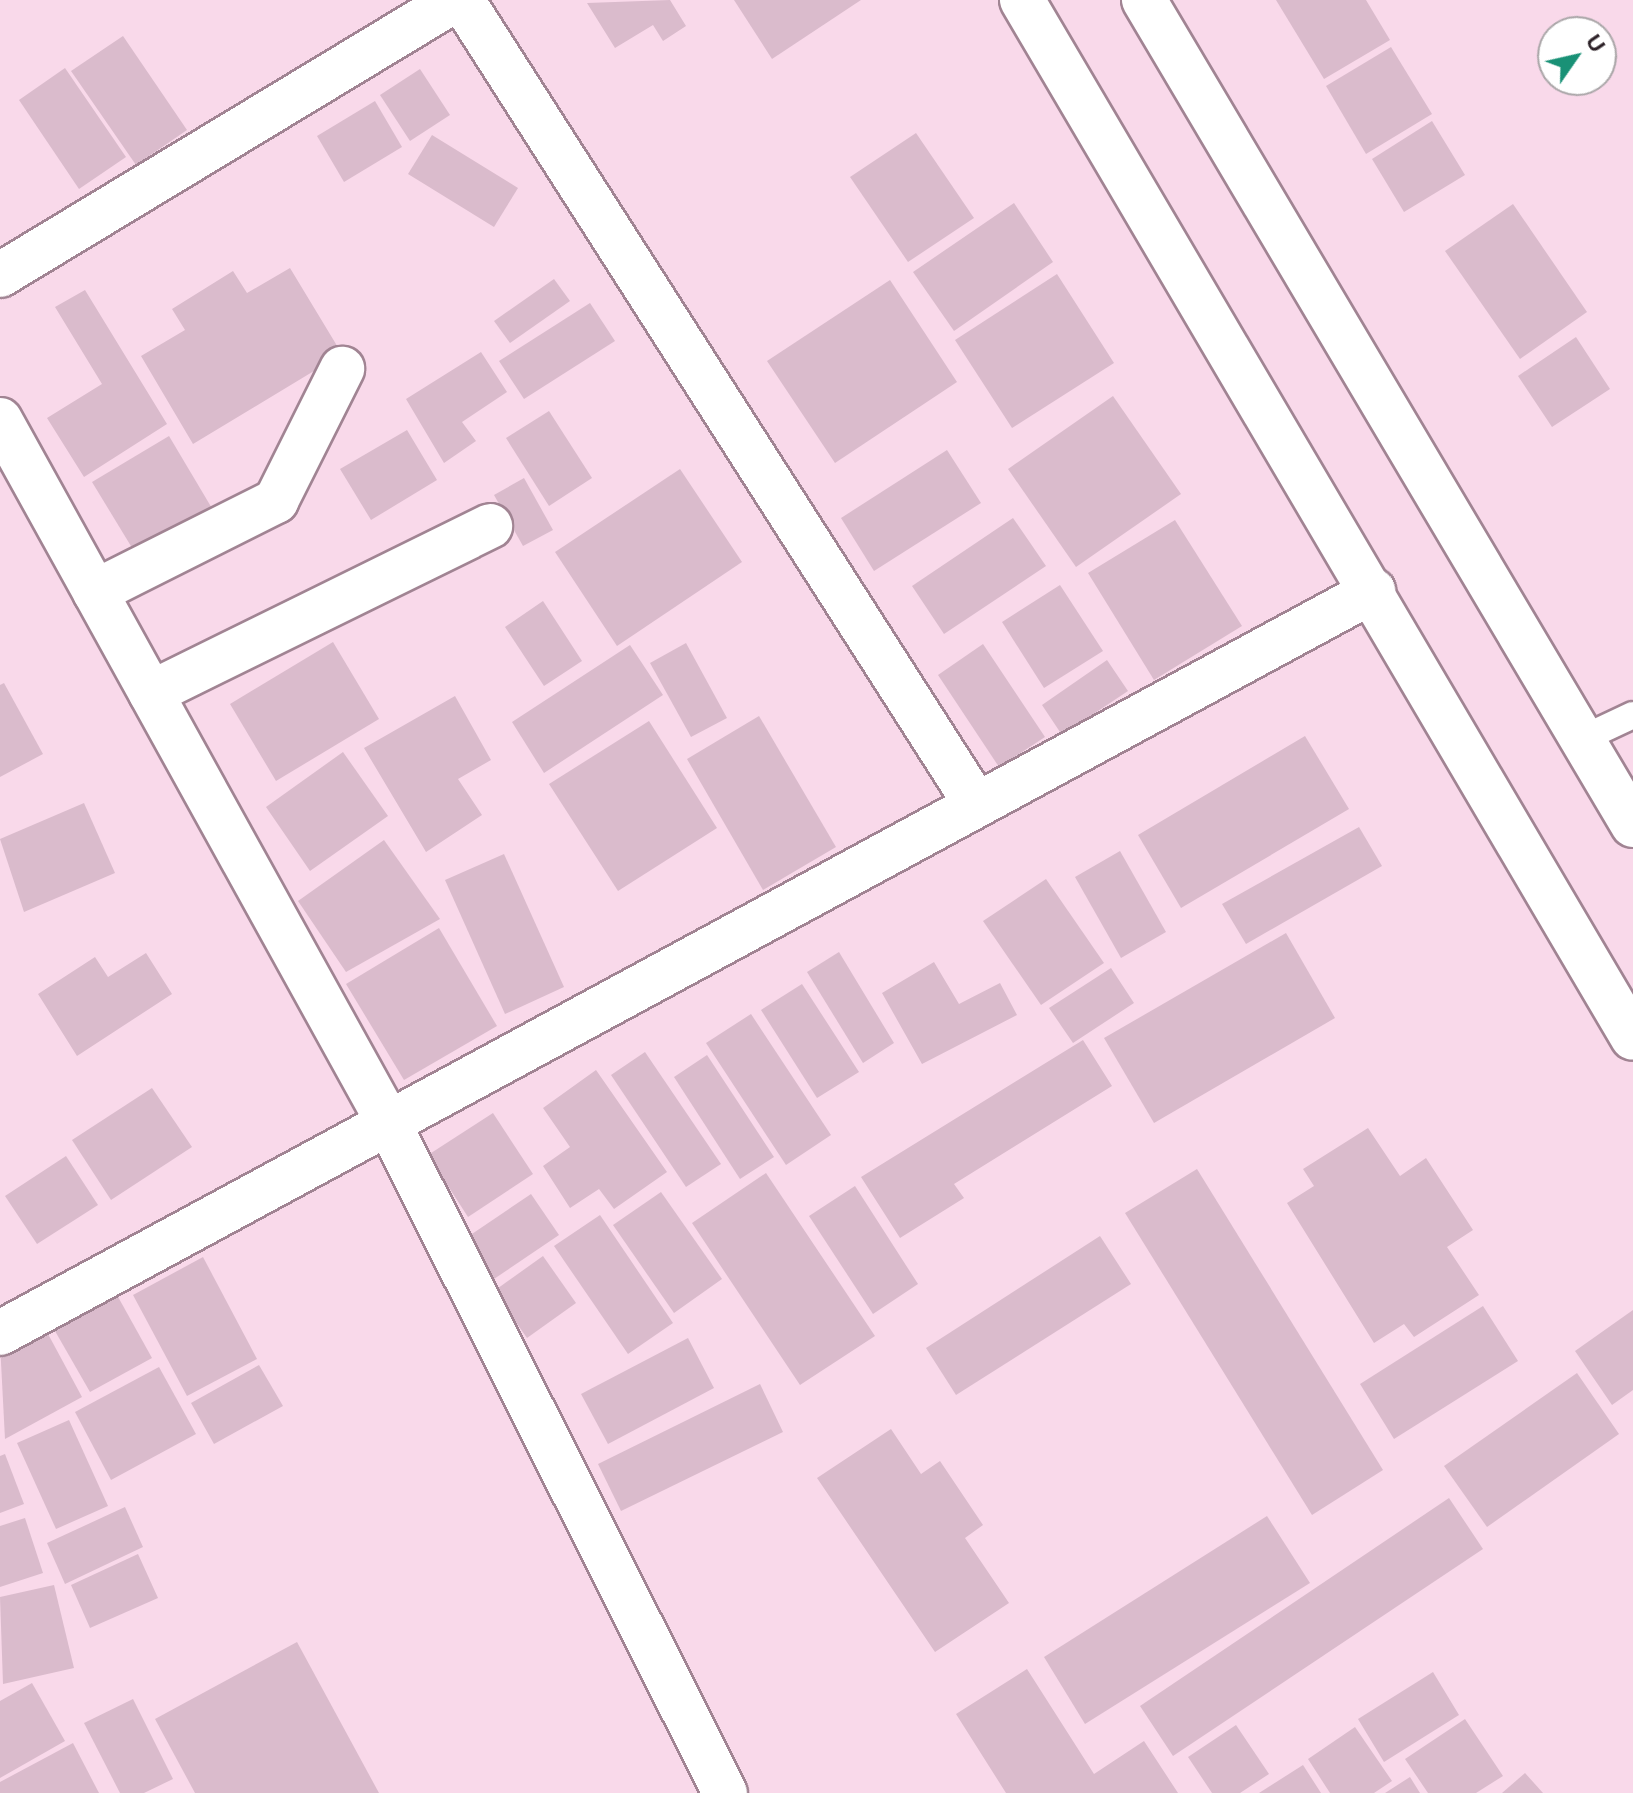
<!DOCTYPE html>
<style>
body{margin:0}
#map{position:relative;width:1633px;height:1793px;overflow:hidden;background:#f9d9ea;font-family:Arial,sans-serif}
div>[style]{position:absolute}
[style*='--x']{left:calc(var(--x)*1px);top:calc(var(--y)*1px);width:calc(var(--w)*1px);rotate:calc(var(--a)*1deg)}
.building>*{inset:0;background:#dabbcc}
.roads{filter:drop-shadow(2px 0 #a18493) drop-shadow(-2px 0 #a18493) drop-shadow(0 2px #a18493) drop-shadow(0 -2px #a18493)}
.service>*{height:26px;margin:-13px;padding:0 13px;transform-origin:13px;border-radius:13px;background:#fff}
.minor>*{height:44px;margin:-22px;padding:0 22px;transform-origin:22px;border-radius:22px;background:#fff}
.tertiary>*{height:44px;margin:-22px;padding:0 22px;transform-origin:22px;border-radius:22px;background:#fff}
span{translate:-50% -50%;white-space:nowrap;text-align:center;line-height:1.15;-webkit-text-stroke:6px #fff;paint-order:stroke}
.north{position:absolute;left:1537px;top:16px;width:80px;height:80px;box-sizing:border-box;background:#fff;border:2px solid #aaa6a8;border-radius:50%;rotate:56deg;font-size:22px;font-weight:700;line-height:32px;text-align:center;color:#2b2026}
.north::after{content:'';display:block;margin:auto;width:28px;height:36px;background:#199176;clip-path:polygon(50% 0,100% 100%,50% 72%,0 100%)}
</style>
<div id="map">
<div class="building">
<div style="clip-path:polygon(670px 0,686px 26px,663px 41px,653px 25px,615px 48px,587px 3px)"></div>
<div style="clip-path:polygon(734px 0,861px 0,772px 59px)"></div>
<div style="clip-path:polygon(1276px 0,1366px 0,1390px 40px,1324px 79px)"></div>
<div style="clip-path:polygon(123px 36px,187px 130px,136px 165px,71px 71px)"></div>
<div style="clip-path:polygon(1391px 47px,1432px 114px,1366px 154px,1326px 86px)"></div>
<div style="clip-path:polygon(65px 68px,126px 157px,79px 189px,19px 100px)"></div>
<div style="clip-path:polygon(420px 69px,450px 115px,410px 141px,380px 95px)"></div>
<div style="clip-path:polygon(375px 101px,402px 147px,344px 182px,317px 136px)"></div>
<div style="clip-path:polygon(1432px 121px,1465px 175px,1404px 212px,1372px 159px)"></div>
<div style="clip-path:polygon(916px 133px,974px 218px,908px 262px,850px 177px)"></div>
<div style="clip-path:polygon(432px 135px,518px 188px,494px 227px,408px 174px)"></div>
<div style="clip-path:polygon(1014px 203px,1053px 262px,954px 331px,913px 272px)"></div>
<div style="clip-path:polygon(1513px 204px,1587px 312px,1520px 359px,1445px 251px)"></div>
<div style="clip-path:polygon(290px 268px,342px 354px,193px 444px,141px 356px,185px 330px,172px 309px,233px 271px,247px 293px)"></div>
<div style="clip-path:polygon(1057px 274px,1114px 363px,1012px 428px,955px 340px)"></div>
<div style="clip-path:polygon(554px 279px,570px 301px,510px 343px,494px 321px)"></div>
<div style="clip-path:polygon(890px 280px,957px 382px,835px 463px,767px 361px)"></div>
<div style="clip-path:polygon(85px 290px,167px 424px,84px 477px,47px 418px,102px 384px,55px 307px)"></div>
<div style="clip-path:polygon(590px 303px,615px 341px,524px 399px,499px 361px)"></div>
<div style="clip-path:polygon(1576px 337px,1610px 389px,1552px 427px,1518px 376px)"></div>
<div style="clip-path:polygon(481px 352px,507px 392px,462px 422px,476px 441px,444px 463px,406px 399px)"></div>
<div style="clip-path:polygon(1113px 396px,1181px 494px,1076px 567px,1008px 469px)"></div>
<div style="clip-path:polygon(549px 411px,592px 478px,549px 506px,506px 438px)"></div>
<div style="clip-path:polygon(407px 430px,437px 480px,371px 520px,340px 469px)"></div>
<div style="clip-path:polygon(169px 436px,213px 510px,137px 556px,92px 482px)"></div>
<div style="clip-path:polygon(947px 450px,981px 503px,874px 571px,841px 518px)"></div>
<div style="clip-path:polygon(680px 469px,742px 562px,617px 646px,555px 552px)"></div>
<div style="clip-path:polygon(524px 478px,553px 530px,523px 546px,494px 495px)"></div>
<div style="clip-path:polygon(1013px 518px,1046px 566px,944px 634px,912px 586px)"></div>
<div style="clip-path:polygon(1175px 520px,1242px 626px,1154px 680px,1088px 573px)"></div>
<div style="clip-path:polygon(1060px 585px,1103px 651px,1044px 688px,1002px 622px)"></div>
<div style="clip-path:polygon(543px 601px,582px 661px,544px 686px,505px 627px)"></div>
<div style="clip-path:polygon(333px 642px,379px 719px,276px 781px,230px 704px)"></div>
<div style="clip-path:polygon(686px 643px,727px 718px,691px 737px,650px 663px)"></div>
<div style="clip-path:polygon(983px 644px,1045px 737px,999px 767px,938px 675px)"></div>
<div style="clip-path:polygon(630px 645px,663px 695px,544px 773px,512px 722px)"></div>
<div style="clip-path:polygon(1107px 660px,1128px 691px,1062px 735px,1042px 705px)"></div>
<div style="clip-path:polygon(4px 683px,43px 754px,0 777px,0 685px)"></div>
<div style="clip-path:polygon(455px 696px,491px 760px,458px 779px,482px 815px,426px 852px,364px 748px)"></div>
<div style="clip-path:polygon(759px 716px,836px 847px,763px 890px,687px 759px)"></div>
<div style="clip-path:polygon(649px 721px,717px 828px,618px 891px,549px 784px)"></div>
<div style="clip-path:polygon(1305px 736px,1349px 809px,1181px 908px,1138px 835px)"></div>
<div style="clip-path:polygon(343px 752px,388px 816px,310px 871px,266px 807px)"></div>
<div style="clip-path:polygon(84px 803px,115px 873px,24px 912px,0 839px)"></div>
<div style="clip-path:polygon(1359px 827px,1382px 866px,1246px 944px,1222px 904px)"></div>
<div style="clip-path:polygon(384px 840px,440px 919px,346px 972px,298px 901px)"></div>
<div style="clip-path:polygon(1120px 851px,1166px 932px,1121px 958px,1075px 877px)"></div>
<div style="clip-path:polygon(504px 854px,564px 987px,505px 1014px,445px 880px)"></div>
<div style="clip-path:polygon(1046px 879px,1104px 963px,1041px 1005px,983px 921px)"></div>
<div style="clip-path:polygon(439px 928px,497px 1026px,404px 1080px,346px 984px)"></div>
<div style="clip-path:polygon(1286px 933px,1335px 1018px,1154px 1123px,1104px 1038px)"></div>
<div style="clip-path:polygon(839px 952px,894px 1043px,863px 1063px,807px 972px)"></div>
<div style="clip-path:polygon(146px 953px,172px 994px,77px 1056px,38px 994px,95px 957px,108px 977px)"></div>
<div style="clip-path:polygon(934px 962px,959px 1004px,1000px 983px,1017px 1015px,922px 1064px,882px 993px)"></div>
<div style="clip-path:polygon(1111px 968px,1134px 1003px,1073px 1043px,1049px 1008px)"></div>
<div style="clip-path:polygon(802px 984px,859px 1072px,817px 1098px,761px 1010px)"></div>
<div style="clip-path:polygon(751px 1014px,831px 1135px,786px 1165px,706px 1043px)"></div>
<div style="clip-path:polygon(1083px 1040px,1112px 1086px,954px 1184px,964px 1198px,900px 1238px,861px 1177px)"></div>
<div style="clip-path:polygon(645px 1052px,721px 1164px,686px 1187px,611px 1075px)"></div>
<div style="clip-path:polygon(707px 1055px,774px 1157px,740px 1179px,674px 1077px)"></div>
<div style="clip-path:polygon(596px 1070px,667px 1172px,614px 1209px,599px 1189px,570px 1208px,543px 1166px,570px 1147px,543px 1108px)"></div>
<div style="clip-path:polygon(152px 1088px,192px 1147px,111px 1200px,72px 1140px)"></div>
<div style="clip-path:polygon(493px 1113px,533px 1174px,468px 1217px,428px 1155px)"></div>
<div style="clip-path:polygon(1368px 1128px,1400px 1176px,1426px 1158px,1473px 1230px,1447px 1247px,1479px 1295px,1414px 1337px,1404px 1324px,1374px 1343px,1287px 1203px,1314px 1186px,1303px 1169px)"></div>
<div style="clip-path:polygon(66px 1156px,98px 1205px,37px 1244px,5px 1196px)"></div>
<div style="clip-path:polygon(1197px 1169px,1383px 1470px,1312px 1515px,1125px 1213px)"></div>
<div style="clip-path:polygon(766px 1173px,875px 1336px,800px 1385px,692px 1223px)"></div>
<div style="clip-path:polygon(855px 1186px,918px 1284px,873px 1314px,809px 1216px)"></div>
<div style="clip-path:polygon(661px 1192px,722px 1279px,674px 1313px,613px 1225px)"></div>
<div style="clip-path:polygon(531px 1194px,559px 1235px,494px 1279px,466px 1238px)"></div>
<div style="clip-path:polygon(600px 1215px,673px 1323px,628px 1354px,554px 1246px)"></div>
<div style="clip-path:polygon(1100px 1236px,1131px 1284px,956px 1395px,926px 1348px)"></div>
<div style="clip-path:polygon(543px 1256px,576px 1303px,527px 1338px,494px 1291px)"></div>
<div style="clip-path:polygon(203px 1257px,257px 1359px,187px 1396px,133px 1295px)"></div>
<div style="clip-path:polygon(117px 1295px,152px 1358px,90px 1392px,55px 1331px)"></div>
<div style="clip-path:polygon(1483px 1306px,1518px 1361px,1394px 1439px,1360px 1384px)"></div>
<div style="clip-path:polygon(1633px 1310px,1633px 1390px,1612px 1405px,1575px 1351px)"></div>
<div style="clip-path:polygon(41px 1321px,82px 1397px,5px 1439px,0 1343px)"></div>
<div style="clip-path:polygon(688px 1338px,714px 1388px,608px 1444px,581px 1394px)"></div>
<div style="clip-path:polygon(259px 1365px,283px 1406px,214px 1444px,191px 1403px)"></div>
<div style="clip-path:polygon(159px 1367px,196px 1434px,111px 1480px,75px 1412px)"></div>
<div style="clip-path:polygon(1577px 1373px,1619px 1434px,1487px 1527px,1444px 1466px)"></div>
<div style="clip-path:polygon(760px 1384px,783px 1432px,621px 1511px,598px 1464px)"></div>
<div style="clip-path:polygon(69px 1420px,108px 1506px,56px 1529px,17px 1443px)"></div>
<div style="clip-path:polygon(891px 1429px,921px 1474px,940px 1461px,983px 1525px,965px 1538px,1009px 1603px,935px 1652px,817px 1478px)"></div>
<div style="clip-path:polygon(5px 1454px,24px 1504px,0 1513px,0 1456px)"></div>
<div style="clip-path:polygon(1449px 1498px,1483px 1549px,1173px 1756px,1140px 1706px)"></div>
<div style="clip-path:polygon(125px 1507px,143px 1547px,65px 1584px,47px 1543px)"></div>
<div style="clip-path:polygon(1267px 1516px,1310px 1583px,1085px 1724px,1044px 1657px)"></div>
<div style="clip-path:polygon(25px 1518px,43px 1573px,0 1587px,0 1526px)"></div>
<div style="clip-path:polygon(138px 1554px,158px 1598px,90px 1628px,71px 1585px)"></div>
<div style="clip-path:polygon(54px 1585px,74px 1668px,3px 1684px,0 1597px)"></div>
<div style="clip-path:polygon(297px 1642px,379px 1793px,195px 1793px,155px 1719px)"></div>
<div style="clip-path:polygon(1027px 1669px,1094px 1774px,1144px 1741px,1178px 1793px,1006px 1793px,956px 1714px)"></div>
<div style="clip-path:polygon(1433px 1672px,1459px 1715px,1384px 1762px,1358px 1719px)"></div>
<div style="clip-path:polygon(32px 1683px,65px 1741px,0 1778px,0 1701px)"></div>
<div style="clip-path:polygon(133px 1699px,173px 1779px,144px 1793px,120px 1793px,84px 1723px)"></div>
<div style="clip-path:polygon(1465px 1719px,1503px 1776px,1476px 1793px,1428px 1793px,1405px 1759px)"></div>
<div style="clip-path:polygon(1236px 1725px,1269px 1774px,1240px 1793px,1212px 1793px,1188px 1757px)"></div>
<div style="clip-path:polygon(1355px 1727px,1392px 1781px,1374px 1793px,1330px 1793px,1308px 1759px)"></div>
<div style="clip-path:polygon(73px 1743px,99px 1793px,0 1793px,0 1782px)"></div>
<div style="clip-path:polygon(1303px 1765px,1321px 1793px,1259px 1793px)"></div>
<div style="clip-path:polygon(1525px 1773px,1543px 1793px,1502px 1793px)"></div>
<div style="clip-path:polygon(1410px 1777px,1420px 1793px,1385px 1793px)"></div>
</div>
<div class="roads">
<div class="service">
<div style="--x:1582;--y:739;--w:56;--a:-25.2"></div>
</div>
<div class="minor">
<div style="--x:462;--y:0;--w:951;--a:57.41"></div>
<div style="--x:0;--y:275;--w:532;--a:-31.15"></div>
<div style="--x:0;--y:420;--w:800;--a:61.06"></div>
<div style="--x:387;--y:1120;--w:753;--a:63.33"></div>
<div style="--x:95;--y:592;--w:203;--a:-26.7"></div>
<div style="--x:276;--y:501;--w:148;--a:-63.4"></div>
<div style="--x:151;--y:693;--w:378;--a:-26.2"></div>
<div style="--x:0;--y:1333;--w:1561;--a:-28.39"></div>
</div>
<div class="tertiary">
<div style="--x:1022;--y:0;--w:1204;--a:59.52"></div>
<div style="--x:1144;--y:0;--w:959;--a:59.34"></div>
</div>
</div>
<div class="north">U</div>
</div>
